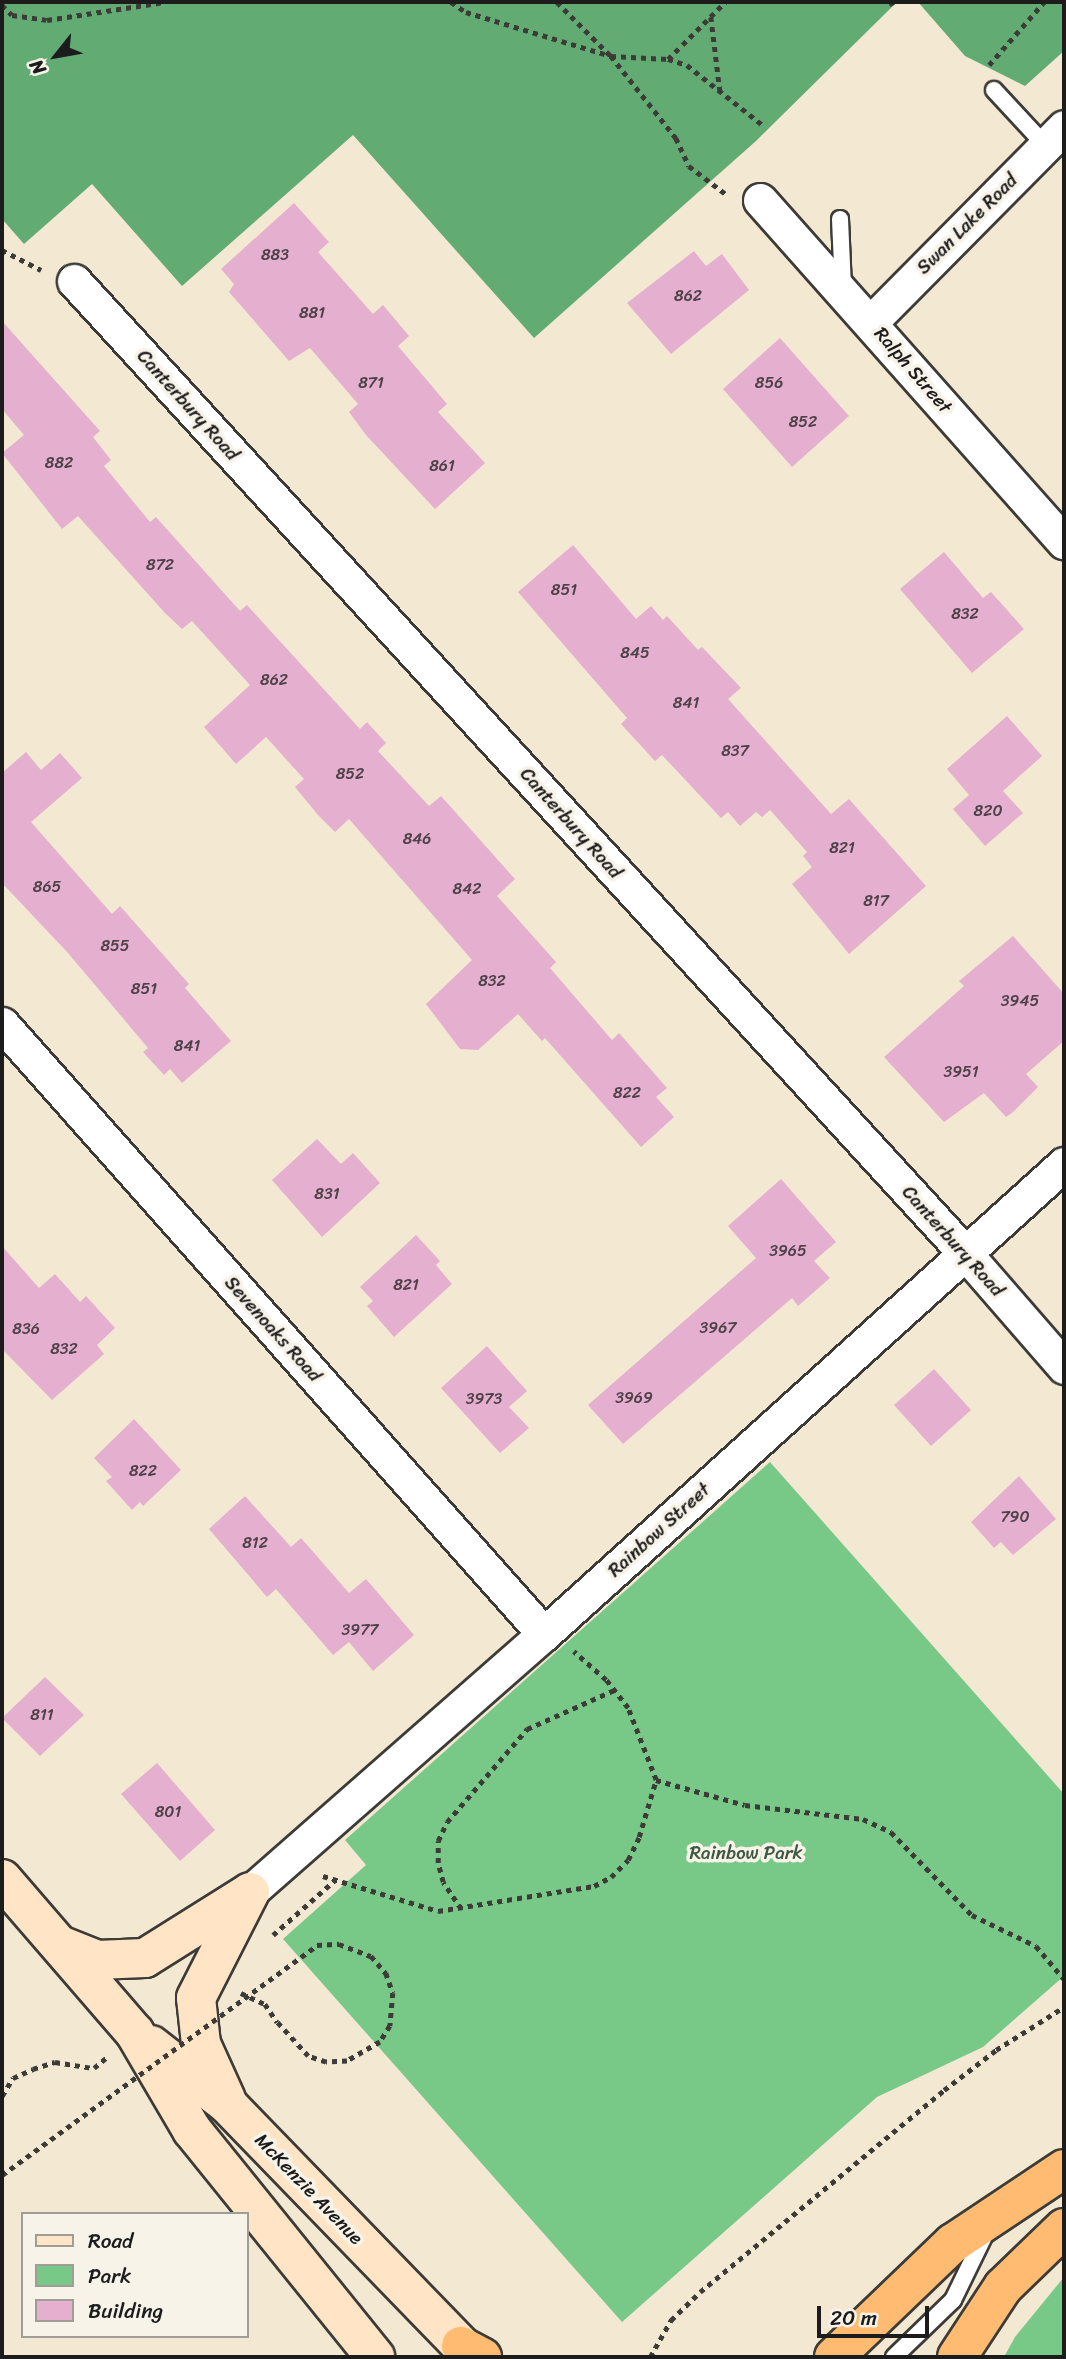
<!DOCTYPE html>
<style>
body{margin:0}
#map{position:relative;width:1066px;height:2359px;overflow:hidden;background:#f3e8d2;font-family:Sriracha,sans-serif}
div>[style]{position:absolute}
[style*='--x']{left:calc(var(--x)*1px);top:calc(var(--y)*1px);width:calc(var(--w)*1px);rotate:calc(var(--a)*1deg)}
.green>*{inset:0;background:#78c888}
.forest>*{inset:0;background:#62ac74}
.building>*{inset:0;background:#e5b0d0}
.path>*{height:4.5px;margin-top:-2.25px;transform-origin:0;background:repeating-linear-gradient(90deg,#3c3b37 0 5px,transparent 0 10px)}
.roads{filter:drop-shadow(2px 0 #3c3b37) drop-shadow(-2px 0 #3c3b37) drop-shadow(0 2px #3c3b37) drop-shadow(0 -2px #3c3b37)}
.lane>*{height:16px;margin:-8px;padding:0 8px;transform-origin:8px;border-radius:8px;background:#fff}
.street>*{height:33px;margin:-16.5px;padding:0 16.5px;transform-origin:16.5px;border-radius:16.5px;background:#fff}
.secondary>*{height:38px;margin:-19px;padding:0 19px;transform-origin:19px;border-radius:19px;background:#ffe4c6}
.highway>*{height:38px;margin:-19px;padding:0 19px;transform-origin:19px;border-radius:19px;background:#ffbb71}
.path-bridge>*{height:4.5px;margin-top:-2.25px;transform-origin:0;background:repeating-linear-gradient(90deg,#3c3b37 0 5px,transparent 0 10px)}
span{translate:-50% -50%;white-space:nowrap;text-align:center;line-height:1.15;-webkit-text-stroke:7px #f7f3e8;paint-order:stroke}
.number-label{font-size:16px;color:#4e4149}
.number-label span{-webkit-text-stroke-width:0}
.street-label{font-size:19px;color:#1c1c1c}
.park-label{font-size:19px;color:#3c5842}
.frame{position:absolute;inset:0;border:4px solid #1c1c1c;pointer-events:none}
.legend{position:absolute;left:21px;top:2212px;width:228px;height:126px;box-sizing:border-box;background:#f7f3e8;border:2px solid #9f9d96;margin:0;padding:9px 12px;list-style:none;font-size:21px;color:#1c1c1c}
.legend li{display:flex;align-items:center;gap:14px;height:35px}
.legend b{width:35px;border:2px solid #9f9d96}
.north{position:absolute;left:21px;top:21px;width:70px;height:70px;-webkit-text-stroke:5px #f7f3e8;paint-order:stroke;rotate:239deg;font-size:19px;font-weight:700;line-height:28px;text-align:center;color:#1c1c1c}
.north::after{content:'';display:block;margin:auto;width:24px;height:32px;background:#1c1c1c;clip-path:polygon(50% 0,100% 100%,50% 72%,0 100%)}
.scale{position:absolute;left:817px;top:2306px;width:112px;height:32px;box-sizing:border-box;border:4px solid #1c1c1c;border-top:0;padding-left:9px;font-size:21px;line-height:24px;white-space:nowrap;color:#1c1c1c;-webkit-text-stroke:5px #f7f3e8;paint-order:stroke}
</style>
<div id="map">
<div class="green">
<div style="clip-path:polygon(770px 1462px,1064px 1794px,1064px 1976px,983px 2047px,877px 2097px,622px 2322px,283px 1939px,366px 1865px,345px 1840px)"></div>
<div style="clip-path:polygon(1064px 2277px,1064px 2357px,1004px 2357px,1015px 2337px)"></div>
</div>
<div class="forest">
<div style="clip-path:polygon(2px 2px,897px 2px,756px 141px,534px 338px,353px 135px,182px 286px,92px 184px,24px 244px,2px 219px)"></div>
<div style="clip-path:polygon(918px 2px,1064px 2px,1064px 51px,1025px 86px,965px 56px)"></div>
</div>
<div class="building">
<div style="clip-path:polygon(294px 203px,329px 242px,318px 252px,373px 314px,383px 305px,409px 336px,398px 346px,447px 404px,438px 412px,485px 463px,435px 509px,366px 435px,349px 412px,358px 404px,310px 348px,289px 361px,229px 292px,234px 284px,221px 269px)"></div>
<div style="clip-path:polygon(694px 251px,706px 266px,722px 254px,749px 290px,671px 354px,627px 303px)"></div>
<div style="clip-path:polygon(2px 321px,100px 431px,93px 437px,111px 460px,104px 466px,150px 522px,156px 517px,240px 611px,247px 605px,360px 729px,367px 722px,386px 743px,378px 751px,429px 806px,441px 796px,515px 879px,497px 896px,556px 962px,550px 968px,612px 1040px,619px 1033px,667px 1088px,656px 1097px,674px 1117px,641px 1147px,545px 1038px,542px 1041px,518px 1014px,478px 1050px,460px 1049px,426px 1004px,472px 960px,349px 819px,335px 832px,318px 815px,295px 787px,304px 779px,266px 737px,236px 764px,204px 727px,250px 685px,192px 621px,182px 629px,165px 613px,78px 516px,62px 529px,2px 453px,24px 435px,2px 409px)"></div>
<div style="clip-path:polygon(780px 338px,849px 416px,792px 467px,723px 389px)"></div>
<div style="clip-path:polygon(573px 545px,636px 619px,651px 606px,663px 620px,667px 616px,698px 650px,702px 647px,741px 688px,728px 699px,831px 814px,849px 799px,926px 886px,849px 954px,792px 884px,812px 867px,803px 856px,807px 852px,770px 810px,762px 817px,756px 812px,740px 826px,728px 812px,721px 818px,662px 755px,655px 761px,621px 724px,627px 718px,518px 592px)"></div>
<div style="clip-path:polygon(944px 552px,983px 598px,991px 592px,1024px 629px,972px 673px,900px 589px)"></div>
<div style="clip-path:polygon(1007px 716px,1042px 756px,1003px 791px,1023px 813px,985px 846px,953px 809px,969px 795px,947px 769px)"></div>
<div style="clip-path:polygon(26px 752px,41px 770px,60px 753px,82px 778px,31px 822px,112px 914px,120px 906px,189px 984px,185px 988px,231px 1041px,182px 1083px,170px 1069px,164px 1075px,143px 1052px,148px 1048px,68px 953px,2px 883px,2px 773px)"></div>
<div style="clip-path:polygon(1013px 936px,1064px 994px,1064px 1041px,1026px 1074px,1038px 1087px,1013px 1112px,1006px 1117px,984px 1093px,944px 1122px,884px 1057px,964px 986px,959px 981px)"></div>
<div style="clip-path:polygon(317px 1139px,341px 1164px,353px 1153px,380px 1183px,322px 1237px,272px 1180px)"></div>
<div style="clip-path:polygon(781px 1179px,836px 1242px,814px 1261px,830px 1278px,798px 1306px,792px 1298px,623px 1444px,588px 1405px,756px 1258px,728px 1226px)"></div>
<div style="clip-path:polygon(416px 1235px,440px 1261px,436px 1265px,452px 1284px,394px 1337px,367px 1306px,373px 1301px,360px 1287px)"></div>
<div style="clip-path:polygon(2px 1246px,39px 1288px,55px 1274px,80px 1302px,86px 1296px,115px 1328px,97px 1345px,104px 1354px,52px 1400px,2px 1349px)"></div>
<div style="clip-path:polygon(487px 1346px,527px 1391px,509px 1407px,529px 1428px,500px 1453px,441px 1388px)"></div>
<div style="clip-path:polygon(934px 1369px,971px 1410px,931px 1446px,894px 1405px)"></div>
<div style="clip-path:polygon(134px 1419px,181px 1470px,143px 1506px,140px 1502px,132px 1510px,106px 1481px,112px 1477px,94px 1458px)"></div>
<div style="clip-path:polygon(1019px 1476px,1056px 1519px,1013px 1555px,1001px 1542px,994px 1548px,971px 1522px)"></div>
<div style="clip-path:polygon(245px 1496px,291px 1547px,301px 1538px,349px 1593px,366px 1579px,414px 1635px,373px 1671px,349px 1642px,333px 1655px,276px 1589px,267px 1597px,209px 1529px)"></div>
<div style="clip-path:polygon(45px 1677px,84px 1715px,40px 1756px,2px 1718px)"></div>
<div style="clip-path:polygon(157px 1763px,215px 1830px,180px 1861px,121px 1794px)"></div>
</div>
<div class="path">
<div style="--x:451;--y:2;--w:18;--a:34"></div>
<div style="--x:466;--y:12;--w:152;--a:16.9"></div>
<div style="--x:611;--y:56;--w:105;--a:51.6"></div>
<div style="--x:676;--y:138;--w:31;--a:65"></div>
<div style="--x:689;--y:166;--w:48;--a:37.3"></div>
<div style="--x:557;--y:2;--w:76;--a:45"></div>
<div style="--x:611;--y:56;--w:57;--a:3"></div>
<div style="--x:668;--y:59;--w:20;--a:18"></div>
<div style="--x:687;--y:65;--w:98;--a:38.4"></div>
<div style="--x:891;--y:2;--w:4;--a:63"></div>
<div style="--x:2;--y:5;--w:14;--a:45"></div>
<div style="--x:12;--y:15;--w:35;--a:8"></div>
<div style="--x:47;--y:20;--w:119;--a:-8.7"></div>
<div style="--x:711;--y:17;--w:74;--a:83"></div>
<div style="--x:668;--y:59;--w:81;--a:-45"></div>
<div style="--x:989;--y:65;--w:84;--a:-48.9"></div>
<div style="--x:2;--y:250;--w:44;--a:27.1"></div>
<div style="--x:656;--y:1780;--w:92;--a:15.7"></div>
<div style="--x:745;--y:1805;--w:119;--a:6.8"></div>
<div style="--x:863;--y:1819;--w:31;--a:25"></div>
<div style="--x:891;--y:1832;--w:116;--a:45.7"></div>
<div style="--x:972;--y:1915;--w:71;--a:25.8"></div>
<div style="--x:1036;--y:1946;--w:43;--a:49.7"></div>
<div style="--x:323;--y:1876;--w:120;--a:16.9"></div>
<div style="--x:438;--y:1911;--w:158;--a:-9.1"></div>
<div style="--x:594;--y:1886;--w:19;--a:-28"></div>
<div style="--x:611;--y:1877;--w:24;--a:-45"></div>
<div style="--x:628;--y:1860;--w:25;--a:-64"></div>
<div style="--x:639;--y:1837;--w:59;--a:-73.4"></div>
<div style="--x:656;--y:1780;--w:77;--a:-111.3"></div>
<div style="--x:628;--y:1708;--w:36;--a:-128"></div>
<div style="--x:606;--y:1680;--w:43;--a:-138.8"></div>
<div style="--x:461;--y:1909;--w:32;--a:-124"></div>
<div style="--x:443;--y:1882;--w:20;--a:-105"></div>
<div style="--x:438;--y:1863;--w:22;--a:-90"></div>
<div style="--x:438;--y:1841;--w:21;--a:-65"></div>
<div style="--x:447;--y:1822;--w:123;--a:-49.3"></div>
<div style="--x:527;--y:1729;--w:95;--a:-24.1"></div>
<div style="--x:273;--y:1935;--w:83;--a:-41.6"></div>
<div style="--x:241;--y:1993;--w:26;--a:25"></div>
<div style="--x:265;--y:2004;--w:22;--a:56"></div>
<div style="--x:2;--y:2096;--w:21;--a:-59"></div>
<div style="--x:13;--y:2078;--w:22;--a:-24"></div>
<div style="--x:33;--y:2069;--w:23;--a:-18"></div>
<div style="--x:55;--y:2062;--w:39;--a:9"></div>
<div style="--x:94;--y:2068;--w:16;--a:-40"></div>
<div style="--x:650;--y:2357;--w:43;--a:-60.4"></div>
<div style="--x:671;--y:2320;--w:40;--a:-44"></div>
<div style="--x:700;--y:2292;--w:317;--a:-39.6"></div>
<div style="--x:944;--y:2090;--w:66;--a:-37.6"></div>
<div style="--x:996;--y:2050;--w:80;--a:-32.3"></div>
</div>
<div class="roads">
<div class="lane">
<div style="--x:994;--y:90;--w:75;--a:47.2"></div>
<div style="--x:840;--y:219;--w:68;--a:87.5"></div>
<div style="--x:894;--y:2357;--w:82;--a:-44"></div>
<div style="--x:953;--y:2300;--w:76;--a:-64.1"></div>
</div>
<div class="street">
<div style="--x:760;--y:200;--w:458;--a:48.4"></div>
<div style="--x:74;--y:281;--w:1319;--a:47.49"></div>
<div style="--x:965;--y:1253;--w:151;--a:49"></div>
<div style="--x:871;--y:322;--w:274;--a:-45.3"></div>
<div style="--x:2;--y:1024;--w:816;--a:48.38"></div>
<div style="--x:250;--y:1892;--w:391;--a:-41.3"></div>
<div style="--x:544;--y:1634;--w:701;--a:-42.11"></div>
</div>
<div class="secondary">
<div style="--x:2;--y:1879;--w:203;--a:49.2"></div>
<div style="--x:135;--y:2033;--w:113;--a:59.6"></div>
<div style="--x:192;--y:2130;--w:292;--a:51.1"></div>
<div style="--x:60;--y:1945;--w:40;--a:22"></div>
<div style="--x:97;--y:1960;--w:48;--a:-2.4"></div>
<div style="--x:145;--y:1958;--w:120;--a:-32.1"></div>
<div style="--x:151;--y:2045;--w:98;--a:37.9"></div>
<div style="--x:228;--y:2105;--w:351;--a:45.9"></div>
<div style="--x:226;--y:2099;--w:60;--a:-114.4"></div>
<div style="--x:201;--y:2044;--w:46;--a:-96.2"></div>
<div style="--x:196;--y:1998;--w:119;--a:-63"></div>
</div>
<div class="highway">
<div style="--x:461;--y:2346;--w:24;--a:28"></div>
<div style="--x:834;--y:2357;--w:165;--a:-43.8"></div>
<div style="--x:953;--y:2243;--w:133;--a:-33.7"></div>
<div style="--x:957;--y:2357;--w:84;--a:-56.7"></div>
<div style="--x:1003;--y:2287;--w:85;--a:-44"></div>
</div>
</div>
<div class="path-bridge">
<div style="--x:2;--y:2175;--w:390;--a:-36.1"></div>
<div style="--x:317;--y:1945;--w:22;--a:-3"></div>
<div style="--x:339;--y:1944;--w:34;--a:21"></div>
<div style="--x:371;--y:1956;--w:23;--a:49"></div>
<div style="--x:386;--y:1973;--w:21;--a:71"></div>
<div style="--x:393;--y:1993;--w:33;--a:95"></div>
<div style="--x:390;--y:2026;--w:19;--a:122"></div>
<div style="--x:380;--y:2042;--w:38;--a:150"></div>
<div style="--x:347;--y:2061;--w:21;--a:177"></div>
<div style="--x:326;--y:2062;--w:19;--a:-162"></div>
<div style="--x:308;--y:2056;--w:46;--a:-132.4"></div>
</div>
<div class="number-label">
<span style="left:275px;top:255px">883</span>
<span style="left:688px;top:296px">862</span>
<span style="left:312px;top:313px">881</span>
<span style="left:371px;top:383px">871</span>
<span style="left:769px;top:383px">856</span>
<span style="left:803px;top:422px">852</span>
<span style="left:59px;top:463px">882</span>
<span style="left:442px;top:466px">861</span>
<span style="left:160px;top:565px">872</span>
<span style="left:564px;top:590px">851</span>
<span style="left:965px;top:614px">832</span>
<span style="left:635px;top:653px">845</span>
<span style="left:274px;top:680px">862</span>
<span style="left:686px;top:703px">841</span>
<span style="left:735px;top:751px">837</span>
<span style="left:350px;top:774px">852</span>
<span style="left:988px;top:811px">820</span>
<span style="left:417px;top:839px">846</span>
<span style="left:842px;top:848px">821</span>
<span style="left:47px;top:887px">865</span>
<span style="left:467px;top:889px">842</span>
<span style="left:876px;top:901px">817</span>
<span style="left:115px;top:946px">855</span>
<span style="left:492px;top:981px">832</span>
<span style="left:144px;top:989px">851</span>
<span style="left:1020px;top:1001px">3945</span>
<span style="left:187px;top:1046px">841</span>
<span style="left:961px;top:1072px">3951</span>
<span style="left:627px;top:1093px">822</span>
<span style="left:327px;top:1194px">831</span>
<span style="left:788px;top:1251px">3965</span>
<span style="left:406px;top:1285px">821</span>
<span style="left:718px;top:1328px">3967</span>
<span style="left:26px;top:1329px">836</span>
<span style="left:64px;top:1349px">832</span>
<span style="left:634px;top:1398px">3969</span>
<span style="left:484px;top:1399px">3973</span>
<span style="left:143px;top:1471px">822</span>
<span style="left:1015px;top:1517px">790</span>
<span style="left:255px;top:1543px">812</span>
<span style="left:360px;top:1630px">3977</span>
<span style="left:42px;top:1715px">811</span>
<span style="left:168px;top:1812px">801</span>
</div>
<div class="street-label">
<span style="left:967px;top:224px;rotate:-45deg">Swan Lake Road</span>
<span style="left:913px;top:370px;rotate:49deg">Ralph Street</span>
<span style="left:188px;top:405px;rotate:48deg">Canterbury Road</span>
<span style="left:571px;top:823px;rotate:48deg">Canterbury Road</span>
<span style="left:953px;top:1241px;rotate:48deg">Canterbury Road</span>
<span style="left:273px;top:1329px;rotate:48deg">Sevenoaks Road</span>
<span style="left:659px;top:1530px;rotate:-42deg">Rainbow Street</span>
<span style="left:309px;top:2189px;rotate:46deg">McKenzie Avenue</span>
</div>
<div class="park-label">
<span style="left:746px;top:1853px">Rainbow Park</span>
</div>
<div class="frame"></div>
<ul class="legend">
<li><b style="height:9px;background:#ffe4c6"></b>Road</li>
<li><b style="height:19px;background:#78c888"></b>Park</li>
<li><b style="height:19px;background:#e5b0d0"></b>Building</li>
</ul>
<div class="north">N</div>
<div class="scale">20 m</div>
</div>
